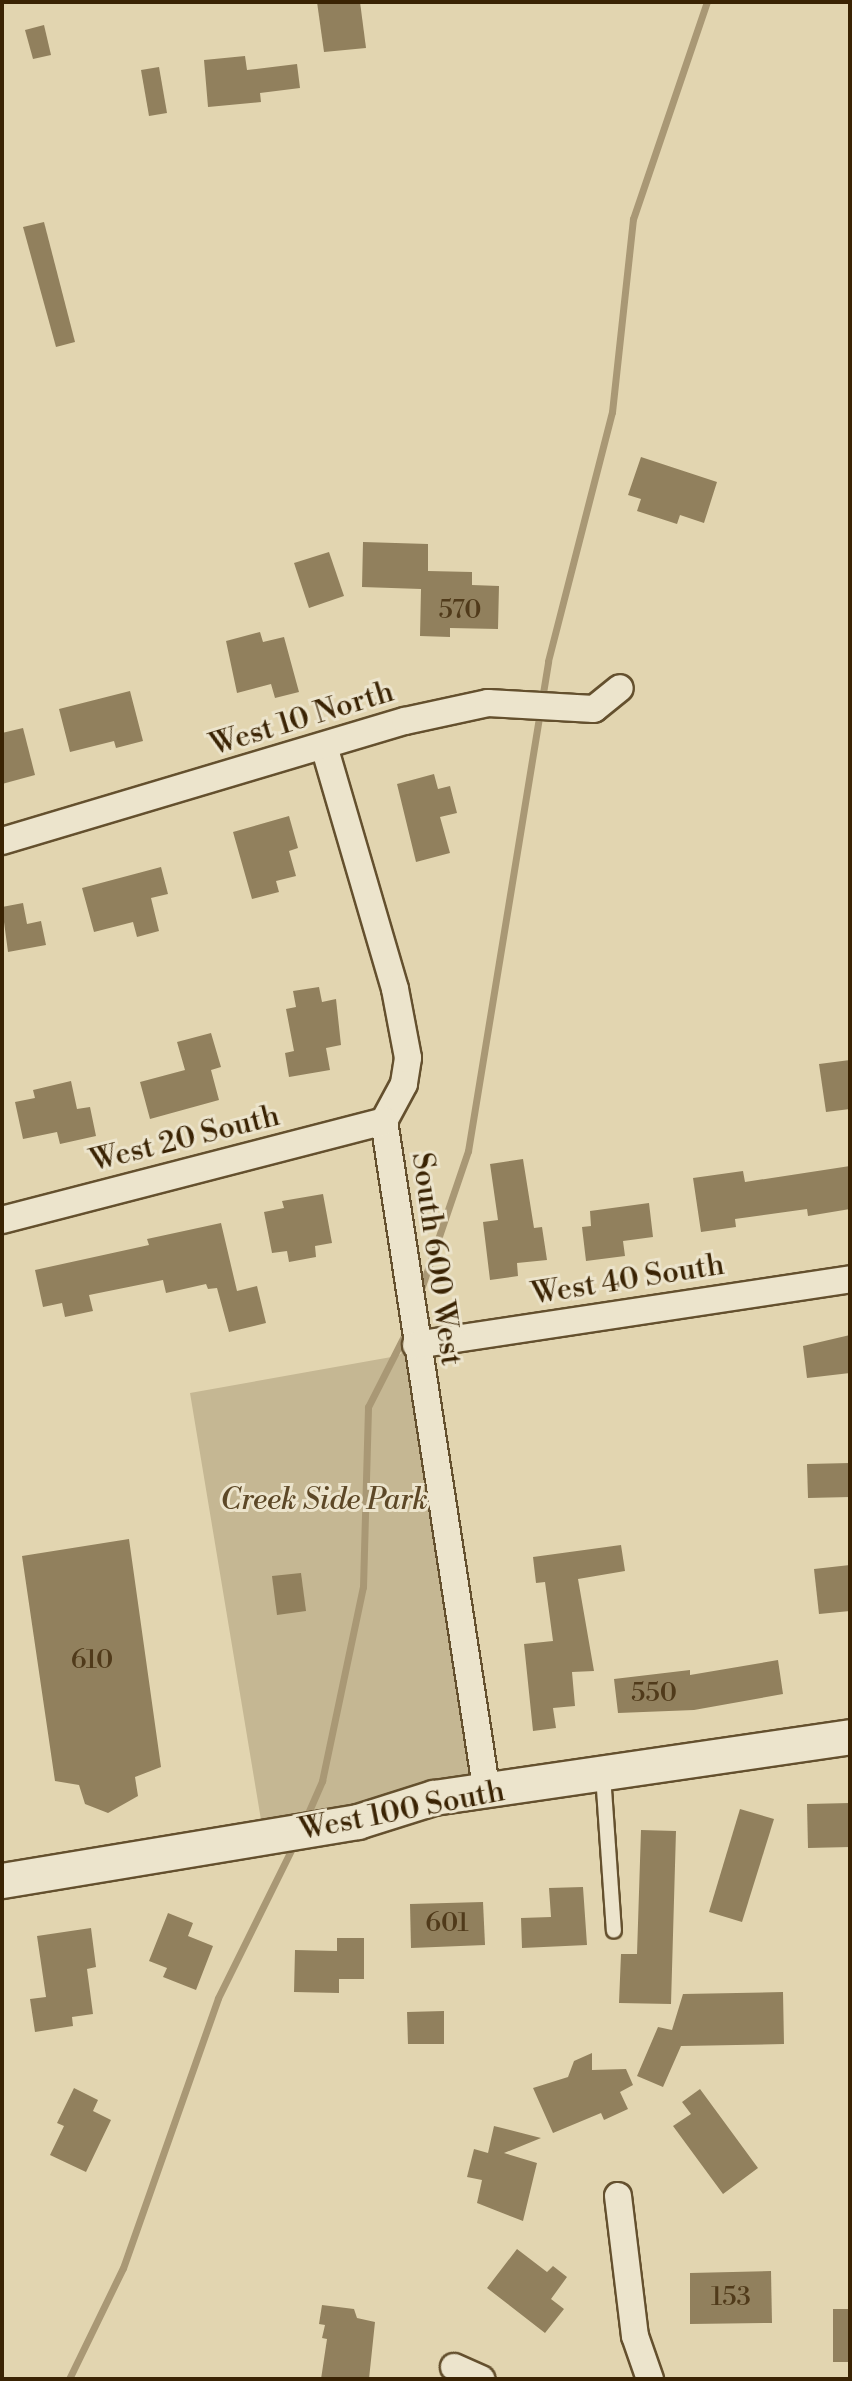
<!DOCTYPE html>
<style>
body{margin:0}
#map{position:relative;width:852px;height:2381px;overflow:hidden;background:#e2d5b0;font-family:"Libre Bodoni",serif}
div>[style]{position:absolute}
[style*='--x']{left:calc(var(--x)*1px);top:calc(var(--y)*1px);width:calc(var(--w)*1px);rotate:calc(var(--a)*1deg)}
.green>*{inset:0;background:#c5b793}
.stream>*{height:7px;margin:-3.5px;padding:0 3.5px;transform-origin:3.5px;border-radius:3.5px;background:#a99875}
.building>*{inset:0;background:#91805d}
.roads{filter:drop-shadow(2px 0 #64502e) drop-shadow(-2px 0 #64502e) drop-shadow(0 2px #64502e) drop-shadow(0 -2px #64502e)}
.service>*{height:14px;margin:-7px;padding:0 7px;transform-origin:7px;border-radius:7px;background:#ece4cc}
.minor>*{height:26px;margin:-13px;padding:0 13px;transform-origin:13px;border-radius:13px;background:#ece4cc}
.tertiary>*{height:34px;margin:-17px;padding:0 17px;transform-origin:17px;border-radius:17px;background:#ece4cc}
span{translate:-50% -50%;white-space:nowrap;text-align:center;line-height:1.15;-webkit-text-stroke:6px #ece4cc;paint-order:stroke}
.number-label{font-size:26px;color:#503a1a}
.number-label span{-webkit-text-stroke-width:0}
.street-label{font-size:30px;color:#3a2303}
.park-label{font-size:30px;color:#5d4827;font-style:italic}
.frame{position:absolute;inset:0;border:4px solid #3a2303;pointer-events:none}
</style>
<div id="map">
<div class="green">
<div style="clip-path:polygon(416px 1345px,487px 1793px,264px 1838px,190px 1393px,397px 1356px)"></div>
</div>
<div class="stream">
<div style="--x:420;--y:1292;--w:149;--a:-71.2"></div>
<div style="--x:468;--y:1151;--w:496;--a:-80.7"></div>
<div style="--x:548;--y:661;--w:257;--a:-75.6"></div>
<div style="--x:612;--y:412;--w:194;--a:-83.8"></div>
<div style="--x:633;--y:219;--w:229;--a:-71.2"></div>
<div style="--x:305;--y:1820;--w:43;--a:-66.4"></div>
<div style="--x:322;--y:1781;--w:198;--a:-78.1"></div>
<div style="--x:363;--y:1587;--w:180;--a:-88.4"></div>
<div style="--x:368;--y:1407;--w:86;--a:-63.1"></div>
<div style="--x:69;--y:2379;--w:123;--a:-64.1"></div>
<div style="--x:123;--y:2268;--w:286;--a:-70.6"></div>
<div style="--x:218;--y:1998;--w:174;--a:-63.7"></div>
</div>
<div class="building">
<div style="clip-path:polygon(317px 2px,360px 2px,366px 48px,324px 52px)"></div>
<div style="clip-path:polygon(44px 25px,51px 55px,33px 59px,25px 30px)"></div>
<div style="clip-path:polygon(245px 56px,247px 70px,297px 64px,300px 88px,260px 93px,261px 102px,208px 107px,204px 60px)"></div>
<div style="clip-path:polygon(159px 67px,167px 113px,149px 116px,141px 70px)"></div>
<div style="clip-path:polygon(44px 222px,75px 342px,56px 347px,23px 227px)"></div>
<div style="clip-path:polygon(641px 457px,717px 482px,704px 523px,680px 515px,677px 524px,637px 511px,641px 499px,628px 495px)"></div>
<div style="clip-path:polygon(363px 542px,428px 544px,428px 571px,472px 572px,472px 585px,499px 586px,498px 629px,450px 628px,450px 637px,420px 636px,421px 589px,362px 587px)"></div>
<div style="clip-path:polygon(329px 552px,344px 596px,309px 608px,294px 563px)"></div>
<div style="clip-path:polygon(260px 632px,263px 642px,284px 637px,299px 692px,275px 698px,271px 684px,237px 693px,226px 641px)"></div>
<div style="clip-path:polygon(130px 691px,143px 741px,116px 748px,114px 741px,70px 752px,59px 709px)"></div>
<div style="clip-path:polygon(23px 728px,35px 775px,2px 784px,2px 733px)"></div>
<div style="clip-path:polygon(434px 774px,438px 789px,450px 786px,457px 813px,440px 817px,450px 853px,416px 862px,397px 784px)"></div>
<div style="clip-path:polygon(289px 816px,298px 848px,289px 851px,296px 876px,276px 881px,279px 892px,252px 899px,233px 832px)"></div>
<div style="clip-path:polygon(161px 867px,168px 894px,151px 898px,159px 931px,137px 937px,133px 922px,94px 932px,82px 888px)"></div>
<div style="clip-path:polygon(23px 903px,27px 924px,41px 921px,46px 945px,8px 952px,2px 907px)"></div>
<div style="clip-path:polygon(319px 987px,322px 1002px,336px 999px,341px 1045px,326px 1048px,330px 1070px,289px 1077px,285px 1053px,294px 1051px,286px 1009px,296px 1007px,293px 991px)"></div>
<div style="clip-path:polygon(211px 1033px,221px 1067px,211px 1070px,219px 1100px,150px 1119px,140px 1082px,185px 1070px,177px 1042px)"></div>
<div style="clip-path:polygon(850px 1060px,850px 1109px,826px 1112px,819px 1064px)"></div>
<div style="clip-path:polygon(71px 1081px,77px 1109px,90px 1107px,96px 1136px,60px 1144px,57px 1132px,23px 1139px,15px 1102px,35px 1098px,33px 1090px)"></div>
<div style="clip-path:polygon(523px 1159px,534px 1228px,542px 1227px,547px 1260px,517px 1263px,518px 1276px,490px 1280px,483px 1222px,498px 1220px,490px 1164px)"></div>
<div style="clip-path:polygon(850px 1166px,850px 1209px,808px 1216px,807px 1209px,735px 1219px,736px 1227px,701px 1232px,693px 1178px,743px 1171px,745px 1182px)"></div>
<div style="clip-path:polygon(323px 1194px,332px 1243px,315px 1246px,316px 1257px,289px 1262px,287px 1251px,272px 1253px,264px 1212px,284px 1208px,282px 1201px)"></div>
<div style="clip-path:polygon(649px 1203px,653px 1237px,623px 1241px,625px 1256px,586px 1261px,582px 1227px,591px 1226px,590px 1211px)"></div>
<div style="clip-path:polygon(221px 1223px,237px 1291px,257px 1286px,266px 1323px,229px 1332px,217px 1288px,208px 1289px,206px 1284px,166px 1293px,163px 1280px,89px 1295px,93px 1311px,65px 1317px,62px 1303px,43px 1307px,35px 1270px,149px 1245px,147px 1239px)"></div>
<div style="clip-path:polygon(850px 1335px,850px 1373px,807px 1378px,803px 1346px)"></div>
<div style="clip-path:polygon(850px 1463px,850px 1497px,808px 1498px,807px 1464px)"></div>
<div style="clip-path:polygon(129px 1539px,161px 1767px,135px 1777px,138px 1796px,108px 1813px,85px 1804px,79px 1785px,55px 1781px,22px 1556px)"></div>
<div style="clip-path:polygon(621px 1545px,625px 1571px,578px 1579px,594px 1671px,572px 1672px,575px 1706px,553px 1708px,556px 1728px,533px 1731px,524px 1644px,553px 1641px,545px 1582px,536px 1583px,533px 1557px)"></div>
<div style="clip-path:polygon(850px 1565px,850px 1611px,819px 1614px,814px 1569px)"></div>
<div style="clip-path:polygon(301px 1573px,306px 1611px,277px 1615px,272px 1576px)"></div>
<div style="clip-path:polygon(778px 1660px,783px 1694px,694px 1710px,618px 1713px,614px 1679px,690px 1670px,690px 1675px)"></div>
<div style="clip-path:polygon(850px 1803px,850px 1847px,808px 1848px,807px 1804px)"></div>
<div style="clip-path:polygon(740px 1809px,774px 1819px,742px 1922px,709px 1912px)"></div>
<div style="clip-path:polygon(641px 1830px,676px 1831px,671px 2004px,619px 2003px,621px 1954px,637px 1954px)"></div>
<div style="clip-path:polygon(583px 1887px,587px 1945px,522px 1948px,521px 1918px,551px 1917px,549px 1888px)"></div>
<div style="clip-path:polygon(483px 1902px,485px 1945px,411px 1948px,410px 1904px)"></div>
<div style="clip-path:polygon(168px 1913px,193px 1923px,188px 1936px,213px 1946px,196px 1990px,163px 1977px,167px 1968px,149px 1961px)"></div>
<div style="clip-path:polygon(91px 1928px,96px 1967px,87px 1969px,93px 2014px,72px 2017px,73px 2026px,35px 2032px,30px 1999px,46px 1997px,37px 1936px)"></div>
<div style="clip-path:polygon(337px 1938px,364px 1938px,364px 1979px,339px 1979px,339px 1993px,294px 1992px,295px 1950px,337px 1951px)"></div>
<div style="clip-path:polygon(783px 1992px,784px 2044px,681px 2046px,663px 2087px,637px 2076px,658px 2027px,672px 2030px,683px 1994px)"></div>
<div style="clip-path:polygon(444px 2011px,444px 2044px,408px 2044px,407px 2012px)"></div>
<div style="clip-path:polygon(592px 2053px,592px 2070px,626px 2069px,633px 2085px,620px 2092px,628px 2109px,604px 2120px,601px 2113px,553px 2133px,533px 2088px,568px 2077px,574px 2061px)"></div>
<div style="clip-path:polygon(74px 2088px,98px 2100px,93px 2111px,111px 2120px,86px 2172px,50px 2155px,64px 2126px,57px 2123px)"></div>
<div style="clip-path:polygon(700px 2089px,758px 2168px,723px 2194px,673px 2126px,691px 2114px,682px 2102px)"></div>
<div style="clip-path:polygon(494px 2126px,541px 2138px,504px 2153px,537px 2163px,523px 2221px,477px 2203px,482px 2180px,467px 2177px,474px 2149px,488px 2153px)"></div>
<div style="clip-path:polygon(517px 2249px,547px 2272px,553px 2266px,567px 2277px,551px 2299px,564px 2309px,545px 2333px,487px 2288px)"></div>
<div style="clip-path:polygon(771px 2271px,772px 2323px,690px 2324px,690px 2273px)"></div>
<div style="clip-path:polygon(322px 2305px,354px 2309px,357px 2318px,375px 2322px,369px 2379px,321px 2379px,327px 2339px,322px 2338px,325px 2325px,319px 2324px)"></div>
<div style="clip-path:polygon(833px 2309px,850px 2309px,850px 2362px,833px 2362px)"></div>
</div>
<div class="roads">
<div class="service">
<div style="--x:603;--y:1775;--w:156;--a:86"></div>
</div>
<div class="minor">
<div style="--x:324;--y:746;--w:253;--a:73.7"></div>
<div style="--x:395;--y:989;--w:70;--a:79.3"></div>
<div style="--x:408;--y:1058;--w:26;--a:99"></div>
<div style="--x:404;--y:1084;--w:42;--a:118.4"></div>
<div style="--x:384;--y:1121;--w:680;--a:81.29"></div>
<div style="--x:2;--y:841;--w:420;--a:-16.6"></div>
<div style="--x:405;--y:721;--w:85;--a:-12.2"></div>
<div style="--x:488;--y:703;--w:106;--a:3.2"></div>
<div style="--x:594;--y:709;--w:33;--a:-39"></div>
<div style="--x:2;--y:1220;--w:395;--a:-14.5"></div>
<div style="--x:416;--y:1345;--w:439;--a:-8.6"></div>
<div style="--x:618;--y:2196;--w:141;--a:83.1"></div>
<div style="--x:635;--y:2336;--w:46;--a:70.8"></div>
<div style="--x:454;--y:2367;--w:30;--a:24"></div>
</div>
<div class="tertiary">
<div style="--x:2;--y:1881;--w:361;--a:-9.4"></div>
<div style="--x:358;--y:1822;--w:80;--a:-17.5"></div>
<div style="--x:434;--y:1798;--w:420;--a:-8.3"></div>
</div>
</div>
<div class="number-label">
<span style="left:460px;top:611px">570</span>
<span style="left:92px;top:1661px">610</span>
<span style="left:654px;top:1694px">550</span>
<span style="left:447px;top:1924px">601</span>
<span style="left:731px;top:2298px">153</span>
</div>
<div class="street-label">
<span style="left:302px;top:719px;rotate:-17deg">West 10 North</span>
<span style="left:185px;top:1139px;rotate:-14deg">West 20 South</span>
<span style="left:436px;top:1259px;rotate:82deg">South 600 West</span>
<span style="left:628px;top:1280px;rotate:-9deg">West 40 South</span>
<span style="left:402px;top:1811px;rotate:-11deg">West 100 South</span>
</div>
<div class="park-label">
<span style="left:324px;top:1500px">Creek Side Park</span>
</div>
<div class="frame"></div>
</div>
